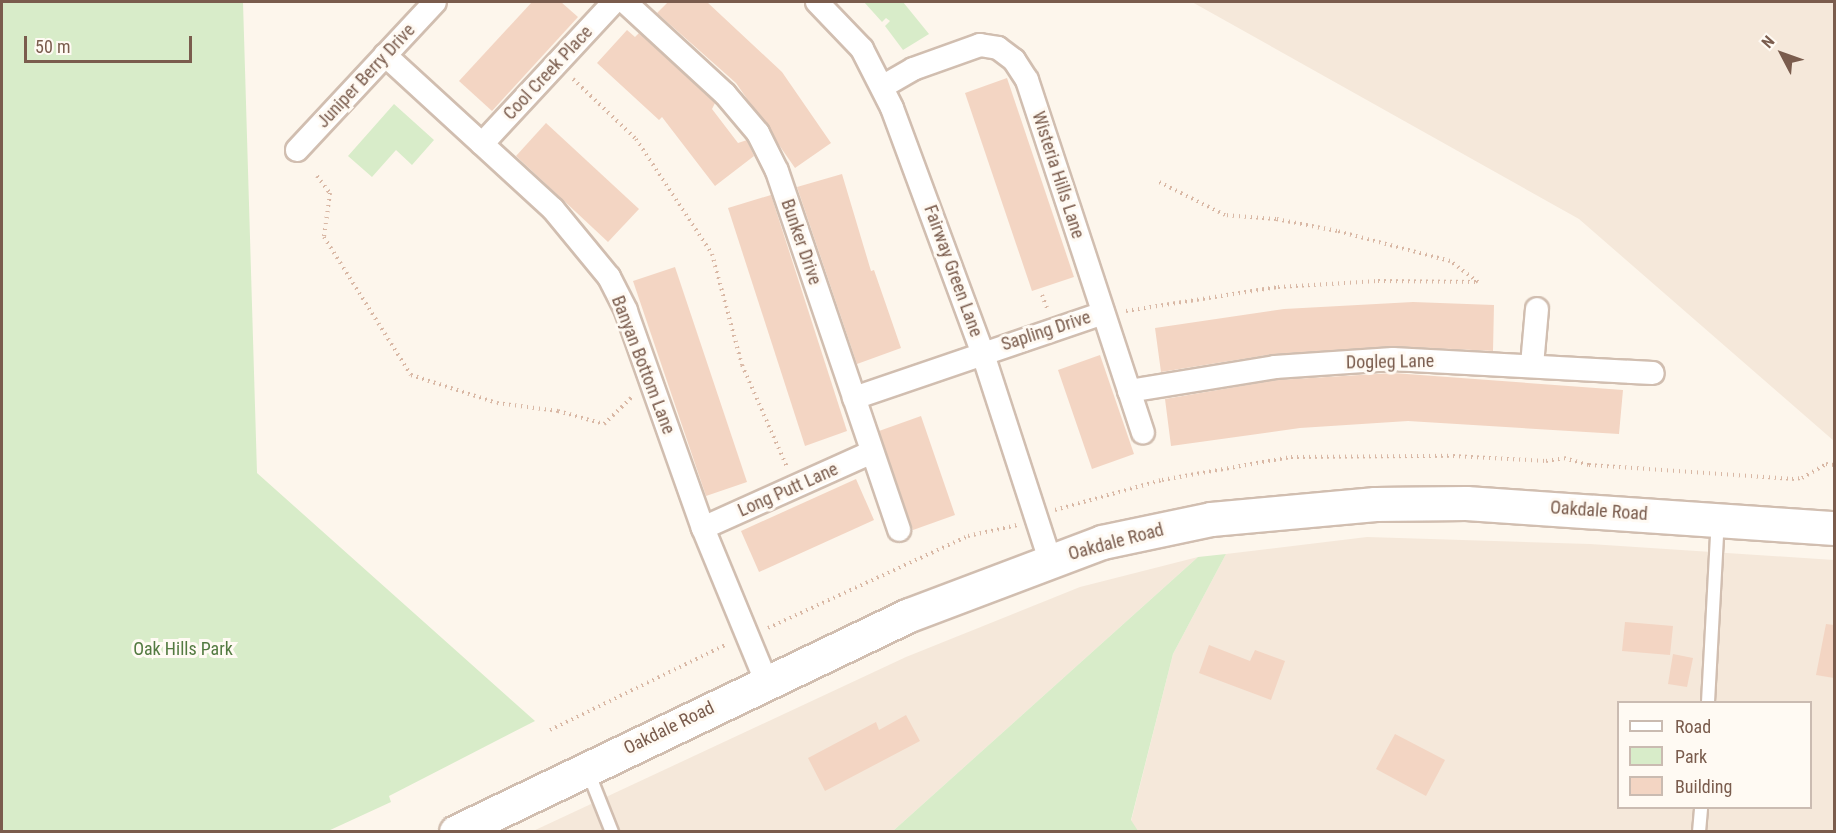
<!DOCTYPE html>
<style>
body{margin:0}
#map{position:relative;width:1836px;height:833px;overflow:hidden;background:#fdf6ec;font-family:"Roboto Condensed",sans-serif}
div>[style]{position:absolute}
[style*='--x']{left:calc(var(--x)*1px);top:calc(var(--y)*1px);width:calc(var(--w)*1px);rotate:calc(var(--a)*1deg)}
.residential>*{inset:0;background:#f5e8da}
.green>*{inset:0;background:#d8ecc9}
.building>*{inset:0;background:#f3d5c3}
.path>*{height:4px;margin-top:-2px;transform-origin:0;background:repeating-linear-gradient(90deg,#d9b8a5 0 1.5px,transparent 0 6px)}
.roads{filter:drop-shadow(2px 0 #d1beb0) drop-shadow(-2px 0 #d1beb0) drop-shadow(0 2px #d1beb0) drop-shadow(0 -2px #d1beb0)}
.lane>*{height:12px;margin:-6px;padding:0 6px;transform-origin:6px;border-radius:6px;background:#fff}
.street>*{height:22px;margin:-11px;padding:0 11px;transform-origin:11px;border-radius:11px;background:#fff}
.secondary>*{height:33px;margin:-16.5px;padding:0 16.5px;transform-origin:16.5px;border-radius:16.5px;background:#fff}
span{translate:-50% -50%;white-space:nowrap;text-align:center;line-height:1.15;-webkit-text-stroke:6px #fffaf3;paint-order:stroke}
.street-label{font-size:18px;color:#7a5c4d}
.park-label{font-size:18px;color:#537a41}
.frame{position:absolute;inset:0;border:3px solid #7a5c4d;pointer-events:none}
.legend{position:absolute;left:1617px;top:701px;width:195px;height:108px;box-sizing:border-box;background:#fffaf3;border:2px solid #cabbb1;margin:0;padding:8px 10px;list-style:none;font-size:18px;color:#7a5c4d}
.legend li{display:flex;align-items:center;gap:12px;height:30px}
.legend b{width:30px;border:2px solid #cabbb1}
.north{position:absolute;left:1752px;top:24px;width:60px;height:60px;-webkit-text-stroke:4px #fffaf3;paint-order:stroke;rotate:311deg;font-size:16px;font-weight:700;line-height:24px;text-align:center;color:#7a5c4d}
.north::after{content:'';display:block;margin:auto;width:21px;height:27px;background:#7a5c4d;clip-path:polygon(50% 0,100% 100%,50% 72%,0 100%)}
.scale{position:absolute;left:24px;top:36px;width:168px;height:27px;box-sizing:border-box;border:3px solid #7a5c4d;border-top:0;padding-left:8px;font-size:18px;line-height:21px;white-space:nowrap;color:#7a5c4d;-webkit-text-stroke:4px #fffaf3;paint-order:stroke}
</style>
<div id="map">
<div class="residential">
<div style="clip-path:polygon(1192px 2px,1834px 2px,1834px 441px,1579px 219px)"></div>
<div style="clip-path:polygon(evenodd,1367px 537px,1590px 544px,1834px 560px,1834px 831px,1137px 832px,1131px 821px,1173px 654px,1226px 554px,1367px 537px,1618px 702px,1810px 702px,1810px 808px,1618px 808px,1618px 702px)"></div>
<div style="clip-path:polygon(1198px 557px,893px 831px,531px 832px,906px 657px,1080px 587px)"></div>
</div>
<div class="green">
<div style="clip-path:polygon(2px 2px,243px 2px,257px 473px,535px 721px,389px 796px,391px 802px,328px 831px,2px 831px)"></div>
<div style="clip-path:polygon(864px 2px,903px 2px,929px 34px,903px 50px,885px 26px,890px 21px,886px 18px,882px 22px)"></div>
<div style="clip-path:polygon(394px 104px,434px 140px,412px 165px,396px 150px,372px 177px,348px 156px)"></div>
<div style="clip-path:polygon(1226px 554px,1173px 654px,1131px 820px,1138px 831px,893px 831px,1198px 557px)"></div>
</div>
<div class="building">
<div style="clip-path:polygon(532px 2px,561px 2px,578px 17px,492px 111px,459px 81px)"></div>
<div style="clip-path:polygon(668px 2px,707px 2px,782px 72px,831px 143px,795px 168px,736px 83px,657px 13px)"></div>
<div style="clip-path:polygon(627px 30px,635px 37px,639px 33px,715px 103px,712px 109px,738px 143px,747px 140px,754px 156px,715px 186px,662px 117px,659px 120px,597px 63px)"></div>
<div style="clip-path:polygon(1007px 78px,1074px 277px,1032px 291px,965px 93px)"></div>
<div style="clip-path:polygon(546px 123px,639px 209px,608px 242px,516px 156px)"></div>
<div style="clip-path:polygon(842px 174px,871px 271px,874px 270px,901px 348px,857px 364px,797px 187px)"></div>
<div style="clip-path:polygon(771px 195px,847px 431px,805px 446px,728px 208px)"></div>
<div style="clip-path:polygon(675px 267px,747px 482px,706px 496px,633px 281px)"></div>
<div style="clip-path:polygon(1413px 302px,1494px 305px,1493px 351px,1392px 346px,1274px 354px,1161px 372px,1155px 328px,1284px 309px)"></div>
<div style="clip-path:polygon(1100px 355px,1134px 454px,1092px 469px,1058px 370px)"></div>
<div style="clip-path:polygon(1393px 373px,1623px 390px,1619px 434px,1408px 421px,1300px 428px,1171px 446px,1165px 399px,1277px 380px)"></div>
<div style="clip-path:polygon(921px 416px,955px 515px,913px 530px,879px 431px)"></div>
<div style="clip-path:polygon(856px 479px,874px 520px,759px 572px,741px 531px)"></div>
<div style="clip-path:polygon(1625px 622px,1673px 626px,1670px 655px,1622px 651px)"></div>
<div style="clip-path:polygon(1826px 624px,1834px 625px,1834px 678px,1816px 675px)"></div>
<div style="clip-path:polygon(1209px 645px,1250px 661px,1255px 650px,1285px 661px,1271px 700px,1199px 673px)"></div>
<div style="clip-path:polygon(1673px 654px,1693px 658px,1687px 687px,1668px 684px)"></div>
<div style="clip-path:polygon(906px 715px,920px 741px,825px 791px,808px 758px,876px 722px,879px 730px)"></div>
<div style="clip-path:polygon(1395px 734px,1445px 760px,1426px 796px,1376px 769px)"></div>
</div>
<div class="path">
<div style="--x:573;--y:79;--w:87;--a:43.6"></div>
<div style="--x:636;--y:139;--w:138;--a:56.5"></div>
<div style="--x:712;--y:254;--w:115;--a:74.9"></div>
<div style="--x:742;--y:365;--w:111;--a:66.2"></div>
<div style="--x:317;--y:176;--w:21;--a:53"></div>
<div style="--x:330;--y:193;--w:44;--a:97.8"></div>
<div style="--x:324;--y:237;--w:163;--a:57.8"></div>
<div style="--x:411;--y:375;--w:90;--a:18"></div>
<div style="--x:497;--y:403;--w:62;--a:7.5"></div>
<div style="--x:558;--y:411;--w:48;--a:15.8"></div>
<div style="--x:604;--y:424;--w:40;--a:-44"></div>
<div style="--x:1042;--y:295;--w:17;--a:69"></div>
<div style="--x:1126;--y:311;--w:154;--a:-9"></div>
<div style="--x:1278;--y:287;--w:100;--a:-3.4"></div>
<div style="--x:1378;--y:281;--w:100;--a:0.6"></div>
<div style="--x:1478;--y:282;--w:35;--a:-143"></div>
<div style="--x:1450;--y:261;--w:117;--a:-165.1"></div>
<div style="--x:1337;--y:231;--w:62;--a:-168.9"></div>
<div style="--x:1276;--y:219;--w:51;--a:-175.5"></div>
<div style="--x:1225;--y:215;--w:76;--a:-153.4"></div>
<div style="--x:1055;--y:510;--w:111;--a:-15.7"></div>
<div style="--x:1162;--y:480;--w:131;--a:-10.1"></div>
<div style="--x:1291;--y:457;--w:162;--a:-0.4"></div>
<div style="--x:1453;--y:456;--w:93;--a:3.1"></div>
<div style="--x:1546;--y:461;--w:18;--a:-9"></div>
<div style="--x:1564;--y:458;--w:26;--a:16"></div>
<div style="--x:1589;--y:465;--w:203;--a:3.9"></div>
<div style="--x:1792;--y:479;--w:10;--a:-6"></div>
<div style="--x:1802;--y:478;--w:28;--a:-30"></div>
<div style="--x:1826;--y:464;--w:8;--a:7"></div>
<div style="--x:768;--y:628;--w:220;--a:-24.7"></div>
<div style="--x:968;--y:536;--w:51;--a:-12.4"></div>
<div style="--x:550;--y:730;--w:197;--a:-25.9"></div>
</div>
<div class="roads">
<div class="lane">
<div style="--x:1708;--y:702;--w:182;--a:-86.9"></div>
<div style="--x:587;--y:769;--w:68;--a:68.4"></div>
<div style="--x:1699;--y:832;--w:24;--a:-85"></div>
</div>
<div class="street">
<div style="--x:625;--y:2;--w:136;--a:42.6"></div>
<div style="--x:725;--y:94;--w:51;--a:49.8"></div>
<div style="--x:758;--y:133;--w:42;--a:63.4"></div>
<div style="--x:777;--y:171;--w:379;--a:71.2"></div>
<div style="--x:817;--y:2;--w:65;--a:46.2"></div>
<div style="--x:862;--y:49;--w:66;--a:63"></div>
<div style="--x:892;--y:108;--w:259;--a:69.7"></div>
<div style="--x:982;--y:351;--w:220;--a:72"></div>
<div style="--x:385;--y:55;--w:228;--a:42.5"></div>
<div style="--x:553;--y:209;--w:88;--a:50.5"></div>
<div style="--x:609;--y:277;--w:38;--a:63"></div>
<div style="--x:626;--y:311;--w:230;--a:70.5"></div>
<div style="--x:703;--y:528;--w:165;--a:67.6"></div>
<div style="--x:882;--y:87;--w:36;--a:-30"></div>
<div style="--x:913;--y:69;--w:71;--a:-19.7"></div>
<div style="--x:980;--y:45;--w:18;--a:9"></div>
<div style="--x:998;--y:48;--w:20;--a:37"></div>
<div style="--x:1014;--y:60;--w:24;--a:57"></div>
<div style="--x:1027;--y:80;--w:371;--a:71.8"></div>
<div style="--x:482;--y:144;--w:194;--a:-47.1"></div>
<div style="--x:297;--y:150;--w:202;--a:-47"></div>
<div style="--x:1532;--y:365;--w:56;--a:-84.9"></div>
<div style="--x:1129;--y:391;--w:148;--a:-9.3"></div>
<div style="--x:1275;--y:367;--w:118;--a:-3.9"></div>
<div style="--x:1393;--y:359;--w:260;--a:3.1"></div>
<div style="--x:854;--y:398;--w:263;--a:-18.8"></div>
<div style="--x:703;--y:528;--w:185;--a:-24.2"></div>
</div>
<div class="secondary">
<div style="--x:456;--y:832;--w:502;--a:-25.6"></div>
<div style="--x:909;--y:615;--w:206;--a:-20.7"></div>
<div style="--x:1102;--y:542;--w:111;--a:-11.9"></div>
<div style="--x:1211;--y:519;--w:165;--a:-5.2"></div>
<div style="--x:1375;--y:504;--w:91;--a:-0.6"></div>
<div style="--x:1466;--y:503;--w:369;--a:3.9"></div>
</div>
</div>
<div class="street-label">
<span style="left:548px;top:73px;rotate:-47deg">Cool Creek Place</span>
<span style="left:366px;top:76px;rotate:-47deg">Juniper Berry Drive</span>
<span style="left:1058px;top:175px;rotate:72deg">Wisteria Hills Lane</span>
<span style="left:801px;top:242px;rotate:71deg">Bunker Drive</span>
<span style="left:953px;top:271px;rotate:70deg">Fairway Green Lane</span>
<span style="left:1046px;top:331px;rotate:-18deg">Sapling Drive</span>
<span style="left:1390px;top:362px;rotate:-1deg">Dogleg Lane</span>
<span style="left:643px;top:365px;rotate:69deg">Banyan Bottom Lane</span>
<span style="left:788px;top:490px;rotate:-24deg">Long Putt Lane</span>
<span style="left:1599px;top:511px;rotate:4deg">Oakdale Road</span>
<span style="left:1116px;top:542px;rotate:-15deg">Oakdale Road</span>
<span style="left:669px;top:728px;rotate:-26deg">Oakdale Road</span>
</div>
<div class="park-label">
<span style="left:183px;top:649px">Oak Hills Park</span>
</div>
<div class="frame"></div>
<ul class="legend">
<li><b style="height:8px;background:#fff"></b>Road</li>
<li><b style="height:16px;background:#d8ecc9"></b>Park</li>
<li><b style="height:16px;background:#f3d5c3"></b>Building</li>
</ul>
<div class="north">N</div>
<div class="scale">50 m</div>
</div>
